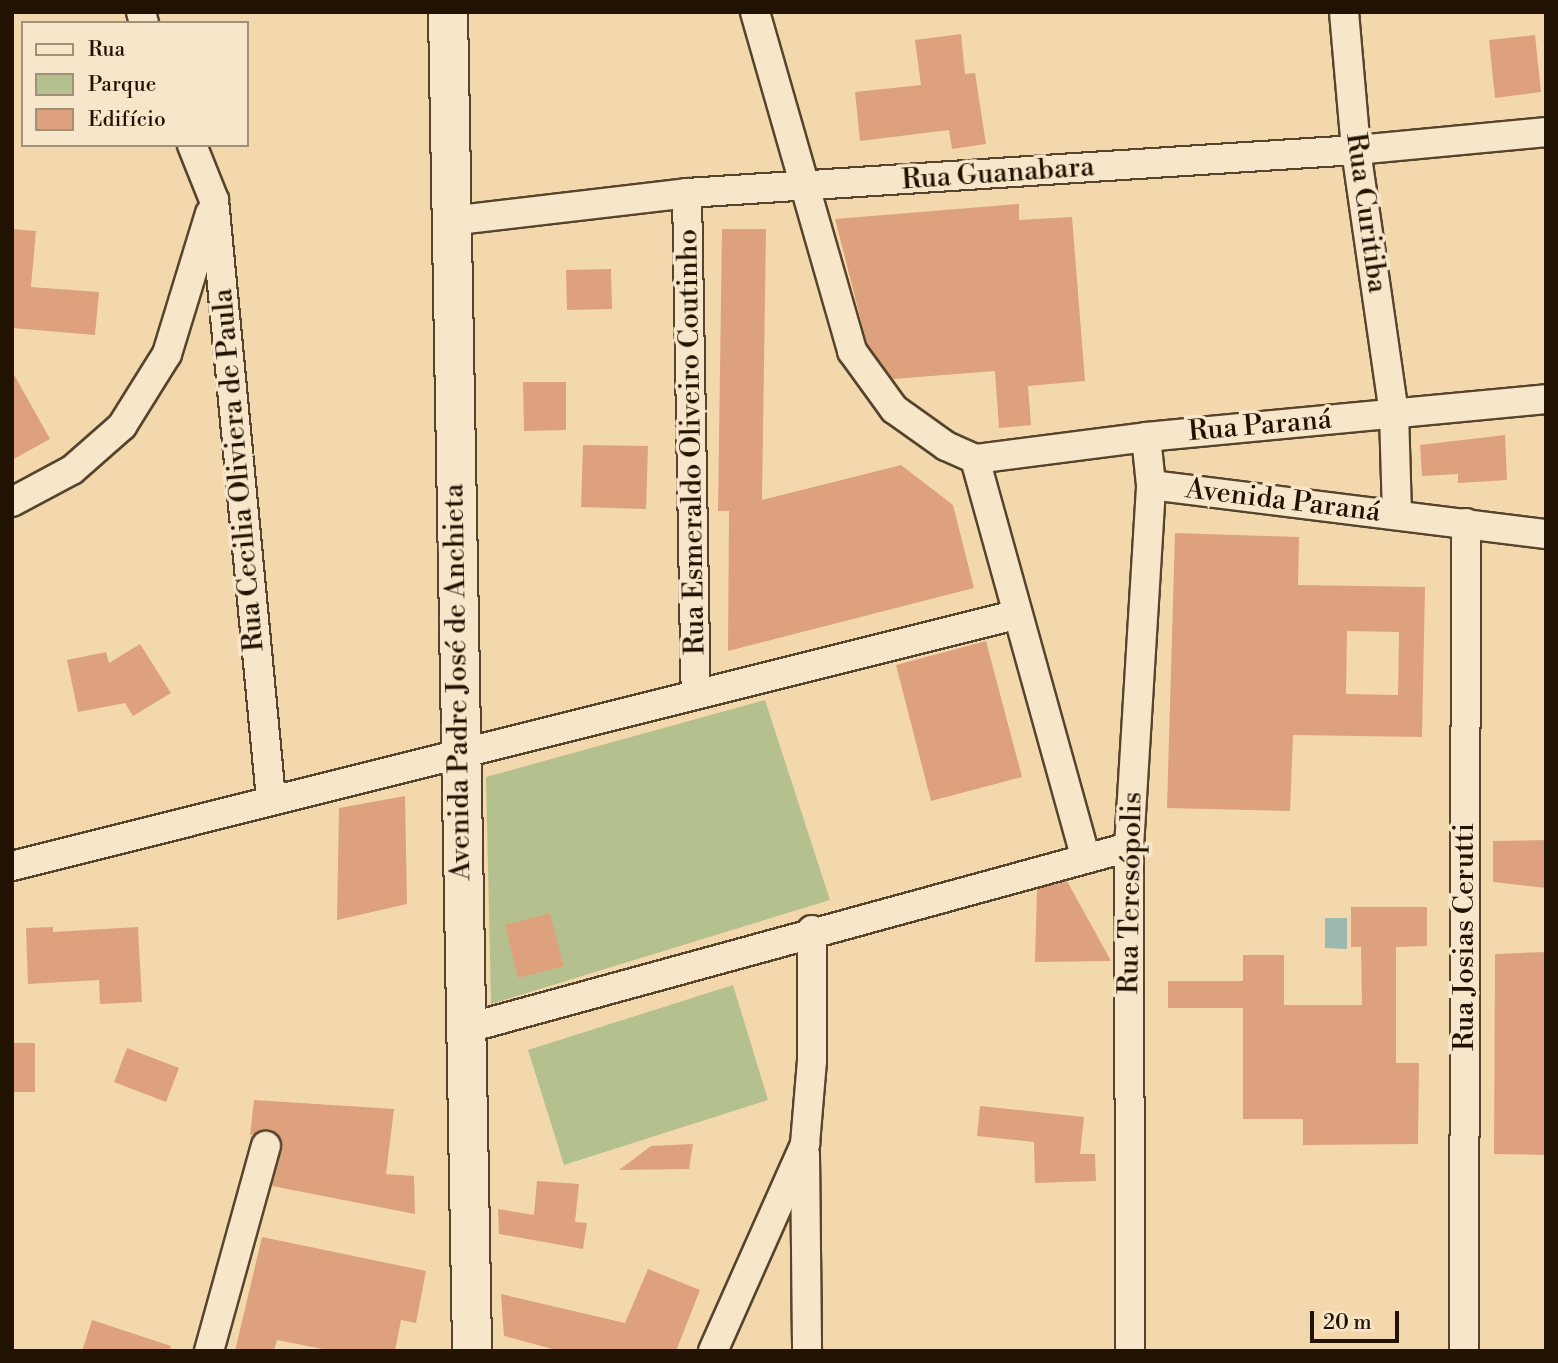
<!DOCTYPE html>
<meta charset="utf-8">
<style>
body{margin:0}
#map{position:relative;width:1558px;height:1363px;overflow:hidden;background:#f3d8ae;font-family:"Libre Bodoni",serif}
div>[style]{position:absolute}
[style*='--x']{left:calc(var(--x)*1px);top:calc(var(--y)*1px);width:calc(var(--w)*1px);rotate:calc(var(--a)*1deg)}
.green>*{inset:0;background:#b5c08f}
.water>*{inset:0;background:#9cb9b0}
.building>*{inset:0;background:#dda17e}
.roads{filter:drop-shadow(2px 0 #56442c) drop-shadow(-2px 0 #56442c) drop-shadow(0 2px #56442c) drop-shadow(0 -2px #56442c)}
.street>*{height:28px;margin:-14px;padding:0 14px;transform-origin:14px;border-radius:14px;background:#f7e6ca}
.secondary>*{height:38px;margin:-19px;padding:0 19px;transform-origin:19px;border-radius:19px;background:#f7e6ca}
span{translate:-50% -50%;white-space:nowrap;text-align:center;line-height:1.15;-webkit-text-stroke:7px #f7e6ca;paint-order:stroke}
.street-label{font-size:28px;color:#221201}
.frame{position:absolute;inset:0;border:14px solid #221201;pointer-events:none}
.legend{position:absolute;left:21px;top:21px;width:228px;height:126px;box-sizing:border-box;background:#f7e6ca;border:2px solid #a2917a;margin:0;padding:9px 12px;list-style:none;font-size:21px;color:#221201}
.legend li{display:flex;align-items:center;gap:14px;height:35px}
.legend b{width:35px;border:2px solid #a2917a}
.scale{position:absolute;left:1310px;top:1311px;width:89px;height:32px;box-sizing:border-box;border:4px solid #221201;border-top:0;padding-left:9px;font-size:21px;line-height:24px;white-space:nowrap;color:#221201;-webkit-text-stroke:5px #f7e6ca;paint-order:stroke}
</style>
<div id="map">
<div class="green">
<div style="clip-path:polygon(765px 700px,830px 900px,491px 1004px,486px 777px)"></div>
<div style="clip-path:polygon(733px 985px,768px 1100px,564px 1165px,528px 1050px)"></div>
</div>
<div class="water">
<div style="clip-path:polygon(1325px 918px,1347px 918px,1347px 949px,1325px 948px)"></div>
</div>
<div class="building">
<div style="clip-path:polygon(961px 34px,965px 74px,975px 73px,986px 144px,952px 149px,949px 130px,860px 141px,855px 92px,921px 85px,915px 40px)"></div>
<div style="clip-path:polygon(1535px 35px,1541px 92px,1495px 98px,1489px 40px)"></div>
<div style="clip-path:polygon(1019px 204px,1019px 220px,1072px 217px,1085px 381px,1028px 386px,1031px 425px,999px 428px,995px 371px,893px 379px,867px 344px,835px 219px)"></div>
<div style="clip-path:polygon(12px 229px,36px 231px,31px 287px,99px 292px,95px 335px,12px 328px)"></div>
<div style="clip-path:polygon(722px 229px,766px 229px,762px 500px,901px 465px,953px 505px,974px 588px,728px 651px,729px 511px,718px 511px)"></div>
<div style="clip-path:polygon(611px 269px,612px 309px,567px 310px,566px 270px)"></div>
<div style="clip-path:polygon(12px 371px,50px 439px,12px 460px)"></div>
<div style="clip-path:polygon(523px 382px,566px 382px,566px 430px,524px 431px)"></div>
<div style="clip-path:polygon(1505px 435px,1507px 480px,1458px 483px,1458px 474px,1422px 476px,1420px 445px)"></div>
<div style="clip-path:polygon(583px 445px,648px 446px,646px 509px,581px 507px)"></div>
<div style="clip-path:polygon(evenodd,1175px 533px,1299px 537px,1298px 585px,1425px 587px,1422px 737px,1293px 735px,1290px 811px,1167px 808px,1175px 533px,1347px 631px,1399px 632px,1398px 695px,1346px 694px,1347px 631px)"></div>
<div style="clip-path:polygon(986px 641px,1022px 777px,931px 801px,896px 665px)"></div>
<div style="clip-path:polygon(140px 644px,171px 693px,133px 716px,125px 703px,78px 712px,67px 660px,106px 652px,109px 663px)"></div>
<div style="clip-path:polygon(405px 796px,407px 904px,337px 920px,339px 808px)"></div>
<div style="clip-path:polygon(1546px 840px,1546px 888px,1493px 882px,1493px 841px)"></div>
<div style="clip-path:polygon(1067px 881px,1111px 961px,1035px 962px,1037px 889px)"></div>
<div style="clip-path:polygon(1351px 907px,1427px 907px,1427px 946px,1396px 947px,1396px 1063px,1419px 1063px,1418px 1144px,1303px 1145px,1303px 1119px,1243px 1119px,1243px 1008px,1168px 1008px,1168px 981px,1243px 981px,1243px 955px,1284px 955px,1284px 1005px,1362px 1005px,1361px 947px,1351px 947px)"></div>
<div style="clip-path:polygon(550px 913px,564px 966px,518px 978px,505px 925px)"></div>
<div style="clip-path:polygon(53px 927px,53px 932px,138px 927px,142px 1002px,100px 1004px,99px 980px,28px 984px,26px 928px)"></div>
<div style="clip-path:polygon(1546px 952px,1546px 1155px,1494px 1154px,1495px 954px)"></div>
<div style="clip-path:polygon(12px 1043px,35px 1043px,35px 1092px,12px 1092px)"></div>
<div style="clip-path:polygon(127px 1048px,179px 1068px,166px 1102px,114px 1082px)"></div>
<div style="clip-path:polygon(254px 1100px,394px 1109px,386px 1174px,414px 1176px,415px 1214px,272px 1186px,282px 1143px,270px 1130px,250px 1135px)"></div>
<div style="clip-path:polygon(980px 1106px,1084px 1117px,1080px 1154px,1095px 1154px,1096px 1181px,1035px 1183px,1034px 1142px,977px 1136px)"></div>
<div style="clip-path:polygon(693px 1144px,689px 1169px,619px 1170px,651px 1146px)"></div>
<div style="clip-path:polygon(537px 1181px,579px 1184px,575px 1222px,587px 1223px,583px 1249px,499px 1234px,498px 1209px,534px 1215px)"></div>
<div style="clip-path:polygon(262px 1237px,426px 1271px,416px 1323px,401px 1320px,395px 1351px,333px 1351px,277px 1340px,274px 1351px,235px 1351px)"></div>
<div style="clip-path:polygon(648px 1269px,700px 1290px,676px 1351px,560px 1351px,504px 1336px,501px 1294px,625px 1323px)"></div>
<div style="clip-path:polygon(92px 1320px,171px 1346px,170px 1351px,82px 1351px)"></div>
</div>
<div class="roads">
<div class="street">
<div style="--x:141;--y:12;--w:11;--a:75"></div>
<div style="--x:755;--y:12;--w:353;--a:74"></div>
<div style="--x:852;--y:351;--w:72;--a:54.1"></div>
<div style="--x:894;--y:409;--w:64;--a:35.4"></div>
<div style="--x:946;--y:446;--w:32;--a:24"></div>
<div style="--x:1344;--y:12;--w:139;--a:85"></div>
<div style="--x:1356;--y:150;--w:266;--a:81.8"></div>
<div style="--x:1394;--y:413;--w:102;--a:88.3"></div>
<div style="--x:192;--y:145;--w:59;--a:68.2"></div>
<div style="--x:214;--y:200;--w:602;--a:84.56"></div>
<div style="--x:687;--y:193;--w:498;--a:89"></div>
<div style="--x:450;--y:221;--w:239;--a:-6.7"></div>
<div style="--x:687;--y:193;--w:670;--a:-3.68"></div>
<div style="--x:1356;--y:150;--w:191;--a:-5.4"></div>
<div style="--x:975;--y:459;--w:172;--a:-7.3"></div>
<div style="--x:1146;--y:437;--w:402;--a:-5.4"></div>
<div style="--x:975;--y:459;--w:411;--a:74.5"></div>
<div style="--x:1151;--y:485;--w:398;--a:7.1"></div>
<div style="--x:12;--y:502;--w:68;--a:-28.1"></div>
<div style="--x:72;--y:470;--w:67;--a:-41.3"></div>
<div style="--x:122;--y:426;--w:85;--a:-58"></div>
<div style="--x:167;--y:354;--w:147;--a:-73"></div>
<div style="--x:12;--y:866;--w:1034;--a:-14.05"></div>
<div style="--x:468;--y:1028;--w:685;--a:-15.31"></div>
<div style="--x:805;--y:1154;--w:197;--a:89.4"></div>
<div style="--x:209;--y:1351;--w:213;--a:-74.5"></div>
<div style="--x:713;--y:1351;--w:227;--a:-66"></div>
<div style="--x:805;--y:1144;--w:83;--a:-85.2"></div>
<div style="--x:812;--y:1061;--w:131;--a:-90"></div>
<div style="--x:1130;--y:1351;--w:504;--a:-90.11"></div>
<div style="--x:1129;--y:847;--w:363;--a:-86.5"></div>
<div style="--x:1151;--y:485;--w:48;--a:-95.9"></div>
<div style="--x:1464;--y:1351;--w:828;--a:-89.86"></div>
</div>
<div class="secondary">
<div style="--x:448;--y:12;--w:1339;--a:88.97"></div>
</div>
</div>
<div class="street-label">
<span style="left:998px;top:174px;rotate:-4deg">Rua Guanabara</span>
<span style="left:1366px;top:213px;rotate:82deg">Rua Curitiba</span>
<span style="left:1260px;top:426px;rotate:-5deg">Rua Paraná</span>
<span style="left:692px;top:442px;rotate:-91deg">Rua Esmeraldo Oliveiro Coutinho</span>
<span style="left:239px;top:470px;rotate:-95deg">Rua Cecilia Oliviera de Paula</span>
<span style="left:1283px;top:501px;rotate:7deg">Avenida Paraná</span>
<span style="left:458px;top:682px;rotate:-91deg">Avenida Padre José de Anchieta</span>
<span style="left:1131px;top:893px;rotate:-89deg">Rua Teresópolis</span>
<span style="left:1465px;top:937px;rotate:-90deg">Rua Josias Cerutti</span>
</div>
<div class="frame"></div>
<ul class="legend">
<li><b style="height:9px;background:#f7e6ca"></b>Rua</li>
<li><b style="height:19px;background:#b5c08f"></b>Parque</li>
<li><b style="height:19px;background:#dda17e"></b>Edifício</li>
</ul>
<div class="scale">20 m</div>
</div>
